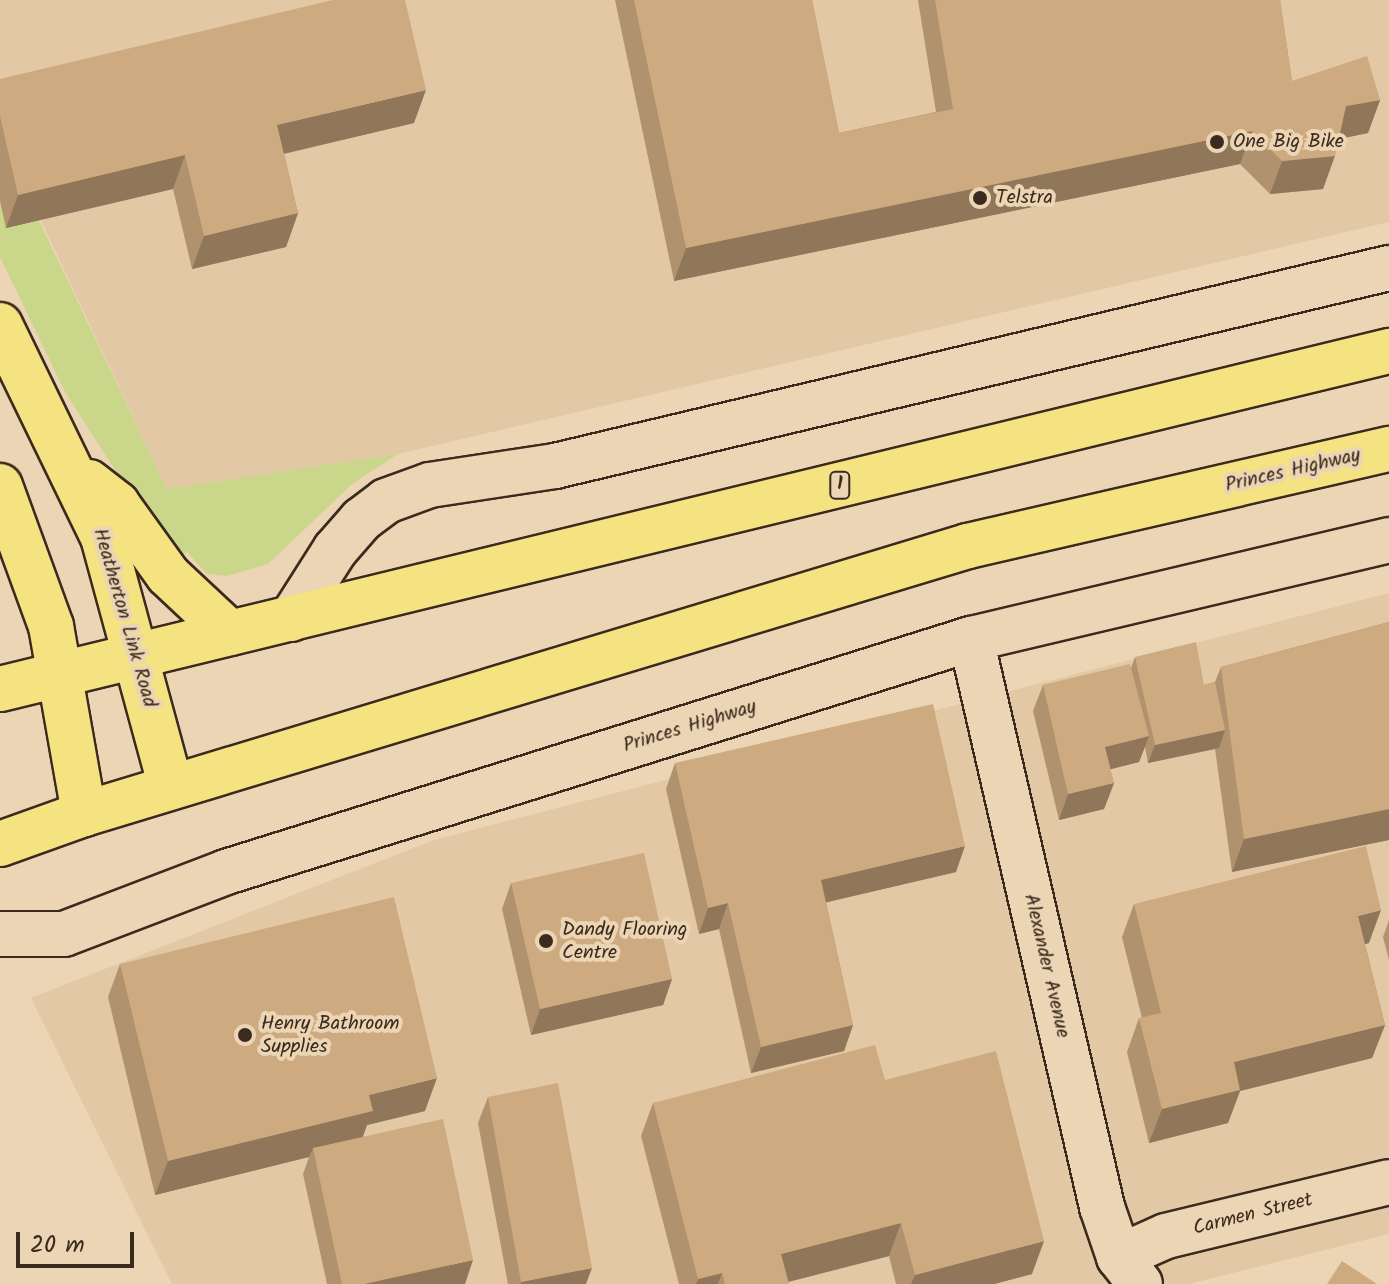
<!DOCTYPE html>
<style>
body{margin:0}
#map{position:relative;width:1389px;height:1284px;overflow:hidden;background:#ebd5b4;font-family:Kalam,sans-serif}
div>[style]{position:absolute}
[style*='--x']{left:calc(var(--x)*1px);top:calc(var(--y)*1px);width:calc(var(--w)*1px);rotate:calc(var(--a)*1deg)}
.built>*{inset:0;background:#e2c8a4}
.green>*{inset:0;background:#cad689}
.roads{filter:drop-shadow(2px 0 #3b2a1e) drop-shadow(-2px 0 #3b2a1e) drop-shadow(0 2px #3b2a1e) drop-shadow(0 -2px #3b2a1e)}
.street>*{height:44px;margin:-22px;padding:0 22px;transform-origin:22px;border-radius:22px;background:#ebd5b4}
.primary>*{height:44px;margin:-22px;padding:0 22px;transform-origin:22px;border-radius:22px;background:#f5e382}
.highway>*{height:44px;margin:-22px;padding:0 22px;transform-origin:22px;border-radius:22px;background:#f5e382}
.wall>*{inset:0;background:#b1926e}
.shaded-wall>*{inset:0;background:#90775a}
.building>*{inset:0;background:#ceaa80}
.dots>*{width:22px;height:22px;translate:-50% -50%;box-sizing:border-box;border:4px solid #ebd5b4;border-radius:50%}
span{translate:-50% -50%;white-space:nowrap;text-align:center;line-height:1.15;-webkit-text-stroke:8px #ebd5b4;paint-order:stroke}
.shield-label span{padding:2px 6px;background:#ebd5b4;border:2px solid;border-radius:6px;-webkit-text-stroke-width:0}
.shield-label{font-size:18px;color:#3b2a1e;font-weight:700}
.poi-label{font-size:20px;color:#3b2a1e}
.left{translate:0 -50%;text-align:left}
.street-label{font-size:20px;color:#3b2a1e}
.scale{position:absolute;left:16px;top:1232px;width:118px;height:36px;box-sizing:border-box;border:4px solid #3b2a1e;border-top:0;padding-left:10px;font-size:24px;line-height:28px;white-space:nowrap;color:#3b2a1e;-webkit-text-stroke:6px #ebd5b4;paint-order:stroke}
</style>
<div id="map">
<div class="built">
<div style="clip-path:polygon(0 0,1389px 0,1389px 222px,398px 454px,167px 489px,0 133px)"></div>
<div style="clip-path:polygon(1389px 593px,1389px 1234px,1189px 1284px,172px 1284px,31px 998px,434px 840px)"></div>
</div>
<div class="green">
<div style="clip-path:polygon(0 139px,167px 489px,398px 454px,352px 484px,268px 564px,227px 576px,207px 574px,187px 552px,172px 559px,65px 392px,0 257px)"></div>
</div>
<div class="roads">
<div class="street">
<div style="--x:291;--y:619;--w:82;--a:-57.5"></div>
<div style="--x:335;--y:550;--w:40;--a:-49"></div>
<div style="--x:361;--y:520;--w:31;--a:-37"></div>
<div style="--x:386;--y:501;--w:47;--a:-20"></div>
<div style="--x:430;--y:485;--w:126;--a:-8.6"></div>
<div style="--x:555;--y:466;--w:857;--a:-13.36"></div>
<div style="--x:971;--y:639;--w:583;--a:77.01"></div>
<div style="--x:1102;--y:1207;--w:53;--a:71.2"></div>
<div style="--x:1119;--y:1257;--w:34;--a:52"></div>
<div style="--x:0;--y:934;--w:64;--a:0"></div>
<div style="--x:64;--y:934;--w:173;--a:-20.9"></div>
<div style="--x:226;--y:872;--w:781;--a:-17.37"></div>
<div style="--x:971;--y:639;--w:430;--a:-13.3"></div>
<div style="--x:1119;--y:1257;--w:51;--a:-24.1"></div>
<div style="--x:1166;--y:1236;--w:229;--a:-13.6"></div>
</div>
<div class="primary">
<div style="--x:0;--y:325;--w:236;--a:64.1"></div>
<div style="--x:103;--y:537;--w:259;--a:74.8"></div>
<div style="--x:89;--y:482;--w:36;--a:38"></div>
<div style="--x:117;--y:504;--w:87;--a:54.3"></div>
<div style="--x:168;--y:575;--w:85;--a:43.1"></div>
<div style="--x:0;--y:486;--w:149;--a:70"></div>
<div style="--x:51;--y:626;--w:191;--a:80"></div>
</div>
<div class="highway">
<div style="--x:0;--y:689;--w:1430;--a:-13.68"></div>
<div style="--x:0;--y:844;--w:89;--a:-19.7"></div>
<div style="--x:84;--y:814;--w:924;--a:-16.87"></div>
<div style="--x:968;--y:546;--w:432;--a:-13"></div>
</div>
</div>
<div class="wall">
<div style="clip-path:polygon(615px 0,812px 0,839px 133px,936px 112px,918px 0,1280px 0,1292px 81px,1380px 100px,1368px 133px,1339px 139px,1323px 189px,1270px 194px,1240px 164px,674px 281px)"></div>
<div style="clip-path:polygon(0 79px,414px 123px,284px 154px,298px 213px,286px 247px,192px 269px,173px 189px,6px 228px,0 201px)"></div>
<div style="clip-path:polygon(1389px 622px,1389px 840px,1232px 872px,1215px 749px,1148px 763px,1145px 747px,1139px 762px,1110px 769px,1114px 783px,1104px 809px,1059px 820px,1033px 711px,1043px 685px,1131px 668px,1135px 657px,1204px 685px,1215px 682px,1221px 667px)"></div>
<div style="clip-path:polygon(675px 763px,956px 872px,826px 902px,853px 1025px,844px 1051px,751px 1073px,719px 929px,699px 934px,666px 789px)"></div>
<div style="clip-path:polygon(511px 883px,672px 979px,663px 1005px,531px 1035px,502px 909px)"></div>
<div style="clip-path:polygon(1134px 904px,1369px 943px,1365px 944px,1385px 1025px,1372px 1058px,1240px 1091px,1228px 1123px,1149px 1143px,1127px 1052px,1139px 1018px,1142px 1018px,1122px 937px)"></div>
<div style="clip-path:polygon(1389px 920px,1389px 960px,1383px 937px)"></div>
<div style="clip-path:polygon(120px 964px,425px 1111px,367px 1125px,363px 1136px,465px 1284px,327px 1284px,303px 1174px,309px 1157px,155px 1195px,108px 997px)"></div>
<div style="clip-path:polygon(885px 1080px,1032px 1274px,994px 1284px,896px 1284px,889px 1256px,788px 1282px,789px 1284px,679px 1284px,641px 1136px,653px 1103px)"></div>
<div style="clip-path:polygon(488px 1097px,586px 1284px,508px 1284px,478px 1123px)"></div>
</div>
<div class="shaded-wall">
<div style="clip-path:polygon(426px 90px,414px 123px,265px 158px,277px 125px)"></div>
<div style="clip-path:polygon(1380px 100px,1368px 133px,1334px 140px,1346px 106px)"></div>
<div style="clip-path:polygon(1252px 131px,1240px 164px,674px 281px,686px 248px)"></div>
<div style="clip-path:polygon(185px 155px,173px 189px,6px 228px,18px 195px)"></div>
<div style="clip-path:polygon(1335px 156px,1323px 189px,1270px 194px,1282px 161px)"></div>
<div style="clip-path:polygon(298px 213px,286px 247px,192px 269px,204px 236px)"></div>
<div style="clip-path:polygon(1225px 730px,1219px 748px,1148px 763px,1155px 745px)"></div>
<div style="clip-path:polygon(1149px 736px,1139px 762px,1096px 773px,1105px 747px)"></div>
<div style="clip-path:polygon(1114px 783px,1104px 809px,1059px 820px,1068px 794px)"></div>
<div style="clip-path:polygon(1389px 809px,1389px 840px,1232px 872px,1244px 839px)"></div>
<div style="clip-path:polygon(965px 846px,956px 872px,811px 906px,821px 880px)"></div>
<div style="clip-path:polygon(728px 903px,719px 929px,699px 934px,708px 908px)"></div>
<div style="clip-path:polygon(1381px 910px,1369px 943px,1346px 949px,1358px 916px)"></div>
<div style="clip-path:polygon(672px 979px,663px 1005px,531px 1035px,540px 1009px)"></div>
<div style="clip-path:polygon(853px 1025px,844px 1051px,751px 1073px,761px 1047px)"></div>
<div style="clip-path:polygon(1385px 1025px,1372px 1058px,1240px 1091px,1228px 1123px,1149px 1143px,1162px 1109px,1234px 1062px)"></div>
<div style="clip-path:polygon(437px 1078px,425px 1111px,367px 1125px,360px 1144px,313px 1148px,309px 1157px,155px 1195px,168px 1161px,369px 1095px)"></div>
<div style="clip-path:polygon(901px 1223px,889px 1256px,780px 1284px,781px 1254px)"></div>
<div style="clip-path:polygon(1044px 1241px,1032px 1274px,994px 1284px,911px 1284px,915px 1275px)"></div>
<div style="clip-path:polygon(473px 1260px,465px 1284px,364px 1284px)"></div>
<div style="clip-path:polygon(592px 1268px,586px 1284px,521px 1284px,521px 1282px)"></div>
<div style="clip-path:polygon(722px 1273px,718px 1284px,696px 1284px,698px 1279px)"></div>
</div>
<div class="building">
<div style="clip-path:polygon(333px 0,405px 0,426px 90px,277px 125px,298px 213px,204px 236px,185px 155px,18px 195px,0 116px,0 79px)"></div>
<div style="clip-path:polygon(634px 0,812px 0,839px 133px,953px 109px,935px 0,1280px 0,1292px 81px,1367px 56px,1380px 100px,1346px 106px,1335px 156px,1282px 161px,1252px 131px,686px 248px)"></div>
<div style="clip-path:polygon(1389px 622px,1389px 809px,1244px 839px,1221px 667px)"></div>
<div style="clip-path:polygon(1196px 642px,1204px 685px,1215px 682px,1225px 730px,1155px 745px,1135px 657px)"></div>
<div style="clip-path:polygon(1130px 664px,1149px 736px,1105px 747px,1114px 783px,1068px 794px,1043px 685px)"></div>
<div style="clip-path:polygon(933px 704px,965px 846px,821px 880px,853px 1025px,761px 1047px,728px 903px,708px 908px,675px 763px)"></div>
<div style="clip-path:polygon(1366px 846px,1381px 910px,1358px 916px,1385px 1025px,1234px 1062px,1240px 1090px,1162px 1109px,1139px 1018px,1161px 1013px,1134px 904px)"></div>
<div style="clip-path:polygon(644px 853px,672px 979px,540px 1009px,511px 883px)"></div>
<div style="clip-path:polygon(394px 897px,437px 1078px,369px 1095px,373px 1111px,168px 1161px,120px 964px)"></div>
<div style="clip-path:polygon(875px 1045px,885px 1080px,996px 1051px,1044px 1241px,915px 1275px,901px 1223px,781px 1254px,789px 1284px,725px 1284px,722px 1273px,698px 1279px,653px 1103px)"></div>
<div style="clip-path:polygon(558px 1083px,592px 1268px,521px 1282px,488px 1097px)"></div>
<div style="clip-path:polygon(443px 1119px,473px 1260px,364px 1284px,342px 1284px,313px 1148px)"></div>
<div style="clip-path:polygon(1342px 1261px,1377px 1284px,1327px 1284px)"></div>
</div>
<div class="dots">
<div style="left:1217px;top:142px;background:#3b2a1e"></div>
<div style="left:980px;top:198px;background:#3b2a1e"></div>
<div style="left:546px;top:941px;background:#3b2a1e"></div>
<div style="left:245px;top:1035px;background:#3b2a1e"></div>
</div>
<div class="shield-label">
<span style="left:840px;top:485px">1</span>
</div>
<div class="poi-label">
<span class="left" style="left:1233px;top:142px">One Big Bike</span>
<span class="left" style="left:996px;top:198px">Telstra</span>
<span class="left" style="left:562px;top:942px">Dandy Flooring<br>Centre</span>
<span class="left" style="left:261px;top:1036px">Henry Bathroom<br>Supplies</span>
</div>
<div class="street-label">
<span style="left:1293px;top:471px;rotate:-13deg">Princes Highway</span>
<span style="left:124px;top:618px;rotate:74deg">Heatherton Link Road</span>
<span style="left:690px;top:727px;rotate:-17deg">Princes Highway</span>
<span style="left:1046px;top:966px;rotate:77deg">Alexander Avenue</span>
<span style="left:1253px;top:1215px;rotate:-14deg">Carmen Street</span>
</div>
<div class="scale">20 m</div>
</div>
